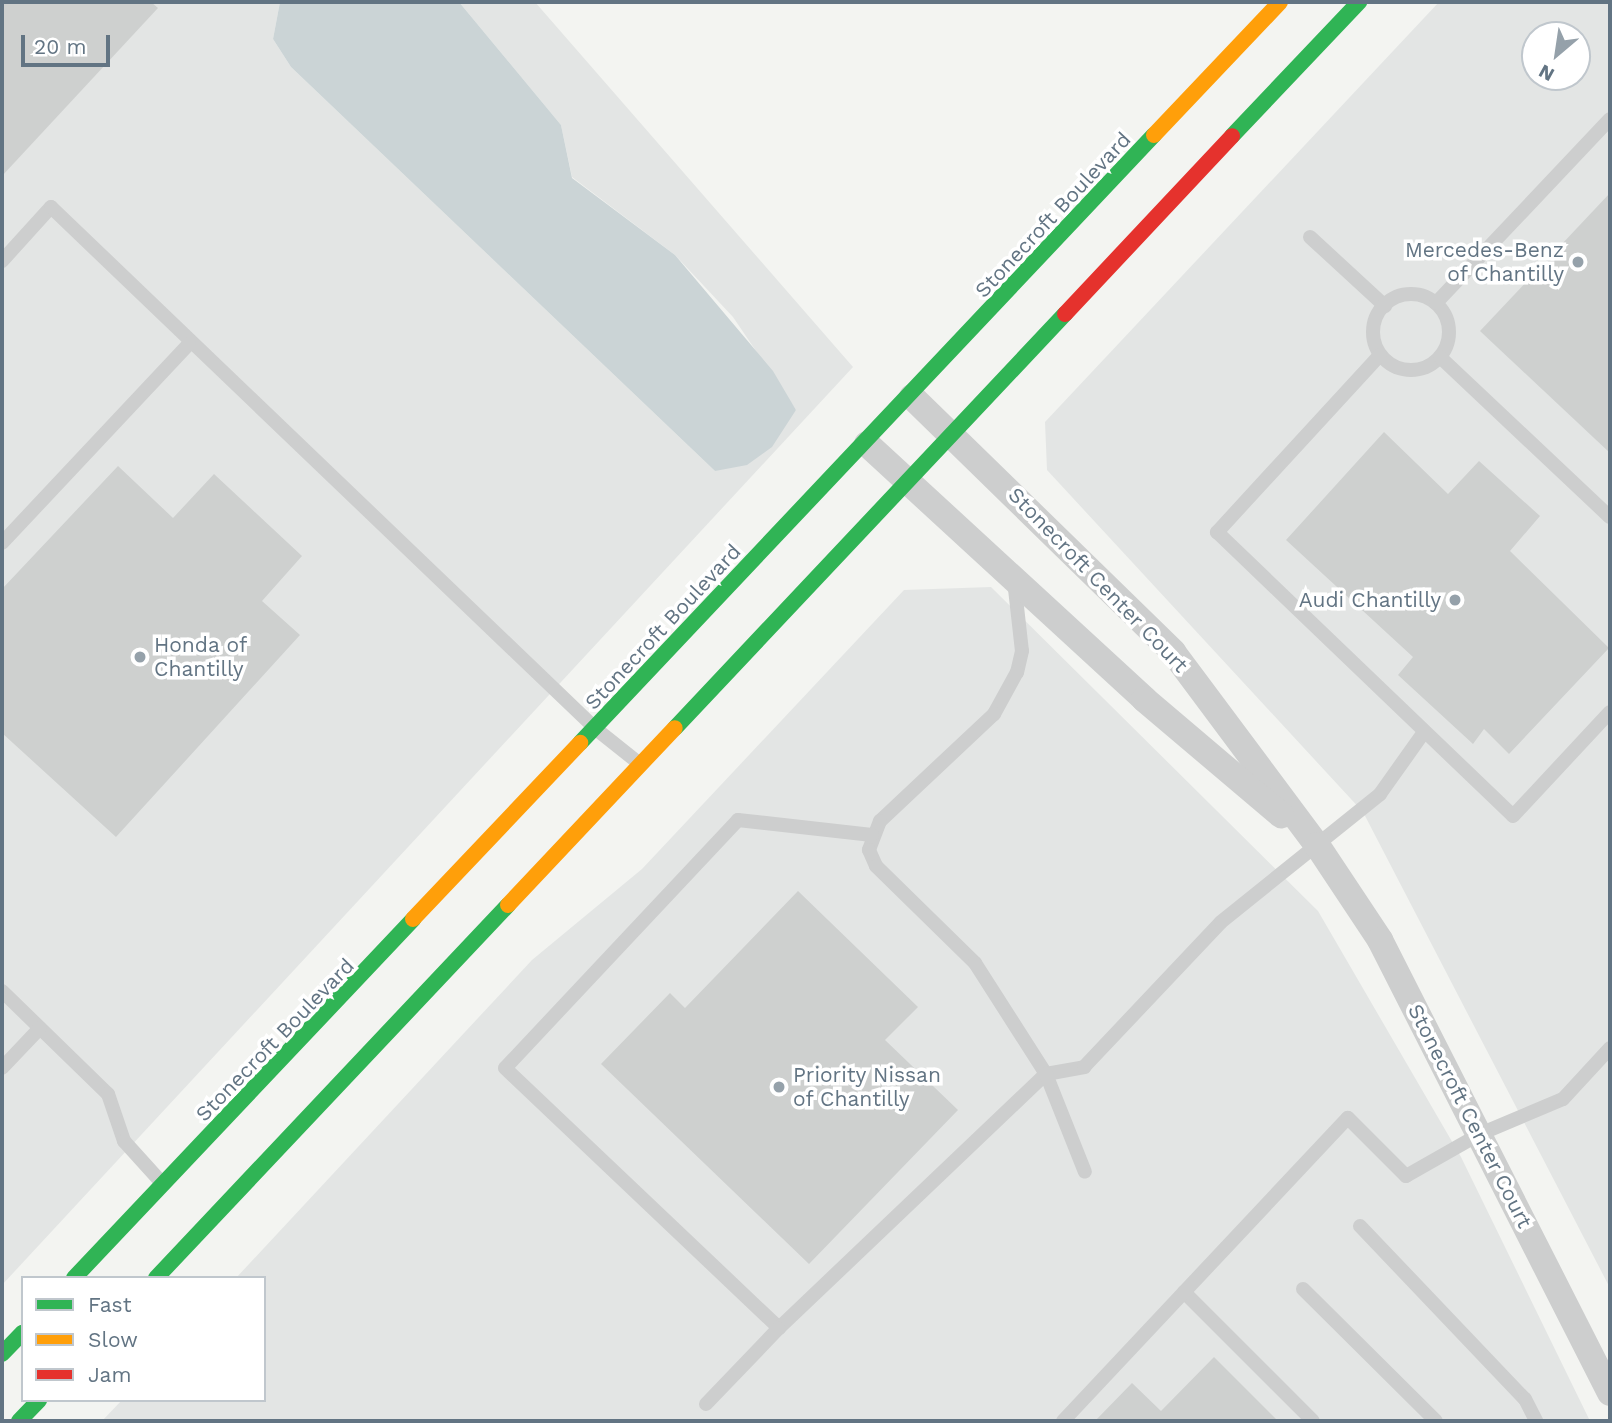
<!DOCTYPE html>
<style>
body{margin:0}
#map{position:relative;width:1612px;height:1423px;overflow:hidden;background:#f3f4f1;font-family:"Work Sans",sans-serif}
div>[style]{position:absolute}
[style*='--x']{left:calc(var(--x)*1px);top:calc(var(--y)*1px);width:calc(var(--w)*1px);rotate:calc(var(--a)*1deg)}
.built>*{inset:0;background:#e3e5e4}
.water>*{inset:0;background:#cbd4d6}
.building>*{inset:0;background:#ced0cf}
.lane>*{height:14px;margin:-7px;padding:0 7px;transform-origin:7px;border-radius:7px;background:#cdcece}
.lane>.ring{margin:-7px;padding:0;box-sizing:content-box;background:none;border:14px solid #cdcece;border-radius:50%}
.street>*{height:26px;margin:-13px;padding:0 13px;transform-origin:13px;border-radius:13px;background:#cdcece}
.fast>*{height:16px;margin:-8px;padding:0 8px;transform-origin:8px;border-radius:8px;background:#30b455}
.slow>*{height:16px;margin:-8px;padding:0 8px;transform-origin:8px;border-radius:8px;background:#ff9f0a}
.jam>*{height:16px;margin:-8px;padding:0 8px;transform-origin:8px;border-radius:8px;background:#e5322d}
.dots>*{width:19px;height:19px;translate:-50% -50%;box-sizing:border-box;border:4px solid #fff;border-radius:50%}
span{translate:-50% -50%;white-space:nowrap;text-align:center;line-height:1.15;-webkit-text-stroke:7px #fff;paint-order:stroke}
.street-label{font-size:21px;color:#627483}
.poi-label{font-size:21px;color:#627483}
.right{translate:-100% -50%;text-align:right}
.left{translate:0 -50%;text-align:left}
.frame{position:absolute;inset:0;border:4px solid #627483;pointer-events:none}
.legend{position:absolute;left:21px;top:1276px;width:245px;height:126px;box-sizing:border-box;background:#fff;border:2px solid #c0c7cd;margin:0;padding:9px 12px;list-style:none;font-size:21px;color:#627483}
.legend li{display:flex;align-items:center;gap:14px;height:35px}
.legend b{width:35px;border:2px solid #c0c7cd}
.north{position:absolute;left:1521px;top:21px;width:70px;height:70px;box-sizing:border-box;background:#fff;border:2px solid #c0c7cd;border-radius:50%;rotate:209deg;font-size:19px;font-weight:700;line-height:28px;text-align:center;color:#627483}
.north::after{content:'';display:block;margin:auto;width:24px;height:32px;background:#95a1aa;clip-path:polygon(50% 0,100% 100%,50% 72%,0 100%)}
.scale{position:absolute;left:21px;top:35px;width:89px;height:32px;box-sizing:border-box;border:4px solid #627483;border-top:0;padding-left:9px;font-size:21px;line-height:24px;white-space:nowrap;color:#627483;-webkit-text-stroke:5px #fff;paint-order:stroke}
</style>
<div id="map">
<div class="built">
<div style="clip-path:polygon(2px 2px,280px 2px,273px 39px,291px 67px,715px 471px,796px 410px,733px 317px,675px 255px,572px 177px,561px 125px,459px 2px,535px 2px,853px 367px,2px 1285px)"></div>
<div style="clip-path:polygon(evenodd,1439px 2px,1610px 2px,1610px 1288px,1363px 812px,1047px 470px,1045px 422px,1439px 2px,1535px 35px,1577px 35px,1577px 77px,1535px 77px,1535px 35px)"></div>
<div style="clip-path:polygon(991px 587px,1318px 911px,1461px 1157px,1590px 1421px,102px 1421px,122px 1400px,264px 1400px,264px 1278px,236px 1278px,532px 960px,642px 869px,904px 590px)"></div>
</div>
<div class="water">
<div style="clip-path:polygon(280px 2px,459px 2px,561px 125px,572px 178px,675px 255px,773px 371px,796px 410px,772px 447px,747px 465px,715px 471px,291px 67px,273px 39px)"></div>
</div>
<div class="building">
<div style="clip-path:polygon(2px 2px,151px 2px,158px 8px,2px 176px)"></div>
<div style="clip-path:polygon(1610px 193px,1610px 453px,1480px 331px)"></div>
<div style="clip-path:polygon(1384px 432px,1448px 494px,1479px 461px,1540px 516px,1510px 551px,1609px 648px,1509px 754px,1484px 729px,1473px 744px,1398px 675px,1413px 657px,1286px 540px)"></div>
<div style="clip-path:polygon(118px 466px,173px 518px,214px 474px,302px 556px,262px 601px,300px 635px,116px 837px,2px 733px,2px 589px)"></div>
<div style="clip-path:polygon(798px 891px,918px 1007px,885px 1040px,958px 1110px,809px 1264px,601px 1064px,670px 993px,685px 1008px)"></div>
<div style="clip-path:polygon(1214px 1357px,1278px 1421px,1095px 1421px,1132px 1383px,1161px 1411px)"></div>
</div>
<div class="lane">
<div style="--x:1310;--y:237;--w:102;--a:42.6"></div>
<div style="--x:2;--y:261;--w:73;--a:-47.8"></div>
<div style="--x:51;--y:207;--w:755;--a:43.77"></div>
<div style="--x:596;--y:729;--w:56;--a:38.5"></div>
<div class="ring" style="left:1373px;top:294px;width:62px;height:62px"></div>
<div style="--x:1436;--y:303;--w:253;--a:-46.6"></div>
<div style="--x:1380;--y:355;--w:241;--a:132.6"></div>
<div style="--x:1217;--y:532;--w:410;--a:43.8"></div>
<div style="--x:1513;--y:816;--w:142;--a:-47"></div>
<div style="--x:1440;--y:357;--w:233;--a:43.3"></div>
<div style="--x:2;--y:543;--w:273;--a:-46.8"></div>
<div style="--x:1014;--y:580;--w:71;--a:83.6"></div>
<div style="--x:1022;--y:651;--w:22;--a:103"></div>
<div style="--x:1017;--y:672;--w:48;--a:118.7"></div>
<div style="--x:994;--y:714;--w:156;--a:136.8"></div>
<div style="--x:880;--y:821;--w:31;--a:111"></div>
<div style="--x:869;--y:850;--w:17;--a:66"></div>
<div style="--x:876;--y:866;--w:139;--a:44.4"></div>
<div style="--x:975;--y:963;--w:132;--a:57.4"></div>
<div style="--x:1046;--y:1074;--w:39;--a:-10"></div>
<div style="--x:1084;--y:1067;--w:199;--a:-46.6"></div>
<div style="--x:1221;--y:922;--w:204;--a:-38.8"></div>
<div style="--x:1380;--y:794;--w:76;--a:-54.6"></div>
<div style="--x:872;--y:835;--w:135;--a:-173.6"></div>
<div style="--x:738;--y:820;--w:340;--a:133.2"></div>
<div style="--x:505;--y:1068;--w:378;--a:43.5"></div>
<div style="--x:779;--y:1328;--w:369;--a:-43.6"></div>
<div style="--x:1046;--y:1074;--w:105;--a:68.3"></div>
<div style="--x:2;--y:991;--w:148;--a:44.2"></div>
<div style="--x:108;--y:1094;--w:50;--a:71.2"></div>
<div style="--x:124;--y:1141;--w:57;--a:47.9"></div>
<div style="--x:2;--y:1068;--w:55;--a:-46.5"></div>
<div style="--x:1360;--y:1226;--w:239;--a:46.4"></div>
<div style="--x:1525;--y:1399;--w:25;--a:63"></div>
<div style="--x:1303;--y:1289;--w:187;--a:44.8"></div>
<div style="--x:1184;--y:1292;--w:182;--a:45"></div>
<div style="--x:706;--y:1404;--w:105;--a:-46.2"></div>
<div style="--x:1063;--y:1421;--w:416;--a:-46.8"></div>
<div style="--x:1348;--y:1118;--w:82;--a:45"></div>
<div style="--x:1406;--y:1176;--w:85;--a:-29.6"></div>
<div style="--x:1480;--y:1134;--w:90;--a:-22.9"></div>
<div style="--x:1563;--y:1099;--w:69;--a:-47.3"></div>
</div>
<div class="street">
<div style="--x:912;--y:397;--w:365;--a:44.3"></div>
<div style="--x:1173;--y:652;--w:241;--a:53.3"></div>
<div style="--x:1317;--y:845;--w:114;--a:56.4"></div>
<div style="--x:1380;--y:940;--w:508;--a:63.08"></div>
<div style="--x:867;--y:444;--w:377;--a:42.6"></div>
<div style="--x:1144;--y:699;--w:180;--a:40.3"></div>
</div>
<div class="fast">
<div style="--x:1232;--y:136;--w:185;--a:-46.5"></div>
<div style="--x:675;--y:728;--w:569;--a:-46.71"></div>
<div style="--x:580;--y:743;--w:836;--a:-46.65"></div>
<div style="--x:74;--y:1278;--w:494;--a:-46.6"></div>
<div style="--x:156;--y:1278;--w:513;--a:-46.66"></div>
<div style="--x:2;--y:1354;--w:30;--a:-46"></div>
<div style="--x:19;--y:1421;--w:29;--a:-46"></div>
</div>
<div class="slow">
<div style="--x:1154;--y:135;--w:183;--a:-46.5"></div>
<div style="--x:508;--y:905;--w:243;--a:-46.7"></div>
<div style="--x:413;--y:919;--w:243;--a:-46.5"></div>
</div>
<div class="jam">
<div style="--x:1065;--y:314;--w:244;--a:-46.8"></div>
</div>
<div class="dots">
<div style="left:1578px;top:262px;background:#95a1aa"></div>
<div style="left:1455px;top:600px;background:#95a1aa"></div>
<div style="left:140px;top:657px;background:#95a1aa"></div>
<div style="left:779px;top:1087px;background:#95a1aa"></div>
</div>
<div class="street-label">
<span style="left:1053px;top:215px;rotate:-47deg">Stonecroft Boulevard</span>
<span style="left:1098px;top:580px;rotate:46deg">Stonecroft Center Court</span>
<span style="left:663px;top:627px;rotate:-47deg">Stonecroft Boulevard</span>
<span style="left:275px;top:1040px;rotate:-46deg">Stonecroft Boulevard</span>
<span style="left:1470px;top:1116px;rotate:63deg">Stonecroft Center Court</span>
</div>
<div class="poi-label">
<span class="right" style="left:1564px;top:262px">Mercedes-Benz<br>of Chantilly</span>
<span class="right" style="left:1441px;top:600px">Audi Chantilly</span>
<span class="left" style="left:154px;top:657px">Honda of<br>Chantilly</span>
<span class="left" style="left:793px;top:1087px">Priority Nissan<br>of Chantilly</span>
</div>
<div class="frame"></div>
<ul class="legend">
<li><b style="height:9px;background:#30b455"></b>Fast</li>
<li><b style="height:9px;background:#ff9f0a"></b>Slow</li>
<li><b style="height:9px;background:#e5322d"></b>Jam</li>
</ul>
<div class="north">N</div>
<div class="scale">20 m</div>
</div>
